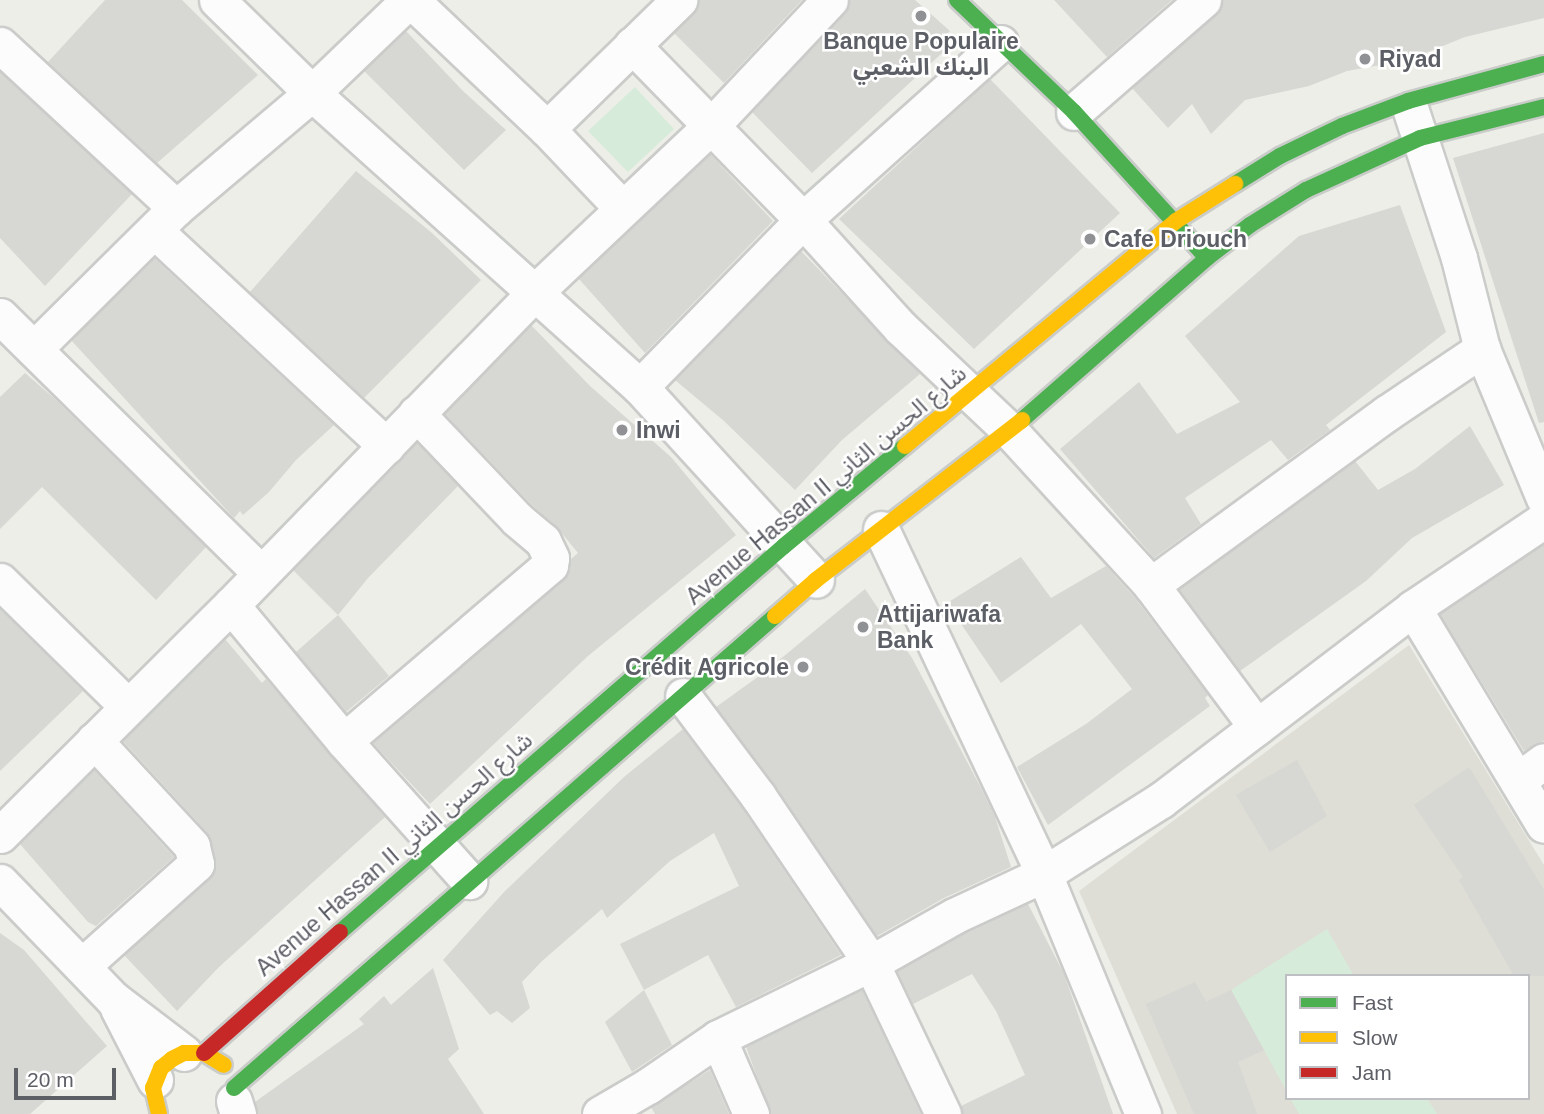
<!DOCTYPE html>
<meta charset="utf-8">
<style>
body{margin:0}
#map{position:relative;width:1544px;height:1114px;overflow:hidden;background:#eeeee8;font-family:Helvetica,"Noto Sans Arabic",sans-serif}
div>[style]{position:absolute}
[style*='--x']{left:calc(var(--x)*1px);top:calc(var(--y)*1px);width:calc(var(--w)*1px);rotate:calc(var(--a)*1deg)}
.education>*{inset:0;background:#deded6}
.green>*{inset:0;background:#d6ebd9}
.building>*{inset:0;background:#d7d7d3}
.roads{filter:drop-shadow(2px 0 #caccca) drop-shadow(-2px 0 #caccca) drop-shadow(0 2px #caccca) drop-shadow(0 -2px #caccca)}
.street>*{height:35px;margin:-17.5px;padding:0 17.5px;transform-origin:17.5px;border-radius:17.5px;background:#fcfcfc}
.fast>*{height:16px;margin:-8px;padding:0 8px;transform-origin:8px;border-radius:8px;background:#4caf50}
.slow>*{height:16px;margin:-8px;padding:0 8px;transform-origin:8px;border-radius:8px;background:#ffc107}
.jam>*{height:16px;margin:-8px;padding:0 8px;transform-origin:8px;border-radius:8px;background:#c62828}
.dots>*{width:19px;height:19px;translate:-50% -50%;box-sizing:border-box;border:4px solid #fff;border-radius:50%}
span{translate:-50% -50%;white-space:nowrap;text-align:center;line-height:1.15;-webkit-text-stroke:5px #fff;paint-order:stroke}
.poi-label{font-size:23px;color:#5d5f66;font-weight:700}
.left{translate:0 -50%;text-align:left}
.right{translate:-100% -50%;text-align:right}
.street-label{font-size:23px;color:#5d5f66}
.legend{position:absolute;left:1285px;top:974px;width:245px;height:126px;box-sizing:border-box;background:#fff;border:2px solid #bebfc2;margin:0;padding:9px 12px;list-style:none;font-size:21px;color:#5d5f66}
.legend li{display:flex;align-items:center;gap:14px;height:35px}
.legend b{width:35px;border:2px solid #bebfc2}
.scale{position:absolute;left:14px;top:1068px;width:102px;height:32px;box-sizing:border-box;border:4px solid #5d5f66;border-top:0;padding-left:9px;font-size:21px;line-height:24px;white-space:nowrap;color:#5d5f66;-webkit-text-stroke:5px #fff;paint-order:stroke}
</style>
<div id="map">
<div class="education">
<div style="clip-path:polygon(evenodd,1409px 645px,1544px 865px,1544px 1114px,1177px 1114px,1079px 891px,1409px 645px,1287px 976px,1528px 976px,1528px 1098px,1287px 1098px,1287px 976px)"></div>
</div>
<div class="green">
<div style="clip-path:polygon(635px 87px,674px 129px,628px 172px,588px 131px)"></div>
<div style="clip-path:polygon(1327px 929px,1354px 976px,1287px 976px,1287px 1092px,1231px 990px)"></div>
<div style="clip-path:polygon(1290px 1098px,1427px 1098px,1437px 1114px,1299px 1114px)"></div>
</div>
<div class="building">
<div style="clip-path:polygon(105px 0,182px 0,258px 75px,157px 163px,48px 62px)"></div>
<div style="clip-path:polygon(699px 0,802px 0,724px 83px,674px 33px,693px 14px)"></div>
<div style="clip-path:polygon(850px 0,915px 0,950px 31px,947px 34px,954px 42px,812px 173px,752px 112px,845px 14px)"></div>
<div style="clip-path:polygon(1054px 0,1172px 0,1107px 57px)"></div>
<div style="clip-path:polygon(1223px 0,1544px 0,1544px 18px,1465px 37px,1408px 60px,1347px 71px,1309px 86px,1245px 100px,1211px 134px,1192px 104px,1168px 128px,1132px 88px,1216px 15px)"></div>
<div style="clip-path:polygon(406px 31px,463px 91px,506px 130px,464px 170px,364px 71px)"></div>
<div style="clip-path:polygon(0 72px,132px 194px,45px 286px,0 238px)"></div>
<div style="clip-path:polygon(990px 79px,1120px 213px,974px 349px,839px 219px)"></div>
<div style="clip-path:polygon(1544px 133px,1544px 422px,1539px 423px,1453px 158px)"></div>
<div style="clip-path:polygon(710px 154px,773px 221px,645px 353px,579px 279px)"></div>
<div style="clip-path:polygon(356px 171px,432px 233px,481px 280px,364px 398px,250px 292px)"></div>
<div style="clip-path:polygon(1400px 205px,1446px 332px,1326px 425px,1330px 430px,1288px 460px,1271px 440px,1185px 498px,1201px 524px,1154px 558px,1060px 449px,1139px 382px,1177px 434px,1240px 402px,1185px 336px,1299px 236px)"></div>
<div style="clip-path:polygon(801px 251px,920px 374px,842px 440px,795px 490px,724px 421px,675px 380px)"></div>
<div style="clip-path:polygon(154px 258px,334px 425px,296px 460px,269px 492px,243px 515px,240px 511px,234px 518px,71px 340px)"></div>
<div style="clip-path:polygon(531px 325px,590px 386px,671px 457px,736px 535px,588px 656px,430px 804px,373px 743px,563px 580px,571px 559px,578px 553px,556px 526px,531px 504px,445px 414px)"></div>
<div style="clip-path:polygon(25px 373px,55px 399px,206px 547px,156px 600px,42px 487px,0 529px,0 397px)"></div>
<div style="clip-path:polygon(1470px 426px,1504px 485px,1412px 538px,1366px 581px,1240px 671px,1179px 589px,1355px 461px,1378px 490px,1415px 469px)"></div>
<div style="clip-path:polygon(417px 443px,458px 486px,368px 578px,338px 615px,293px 570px)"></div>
<div style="clip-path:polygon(1544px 544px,1544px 741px,1524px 751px,1440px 614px)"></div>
<div style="clip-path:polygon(1021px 557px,1051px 598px,1106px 566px,1135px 598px,1208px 695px,1205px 698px,1210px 706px,1048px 825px,1017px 767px,1086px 724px,1132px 689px,1081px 624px,1001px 683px,947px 603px)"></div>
<div style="clip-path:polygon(865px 589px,912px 658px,981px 788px,995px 817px,1011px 867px,944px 898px,877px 936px,775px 785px,716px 707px,766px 671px)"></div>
<div style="clip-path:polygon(0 609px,83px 691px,0 771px)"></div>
<div style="clip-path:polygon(338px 615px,389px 676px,346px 712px,296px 652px)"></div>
<div style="clip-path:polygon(225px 639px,262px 683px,266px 679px,385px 817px,219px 967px,177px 1011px,124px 955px,209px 879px,215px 871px,216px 860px,207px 832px,123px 741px)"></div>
<div style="clip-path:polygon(683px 729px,742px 808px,841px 955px,736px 1007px,708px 955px,644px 990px,620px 944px,739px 886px,714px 833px,670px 861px,607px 918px,602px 909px,542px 961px,522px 982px,530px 1008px,512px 1023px,497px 1011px,490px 1015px,443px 960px,505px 891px,624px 777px)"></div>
<div style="clip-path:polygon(1297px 760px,1327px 816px,1270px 852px,1236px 795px)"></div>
<div style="clip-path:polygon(1469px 767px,1544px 890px,1544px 976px,1514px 976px,1459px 880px,1463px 877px,1414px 805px)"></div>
<div style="clip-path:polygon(94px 770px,174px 857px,96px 926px,88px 922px,20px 844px)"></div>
<div style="clip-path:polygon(1028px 904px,1064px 974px,1113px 1114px,963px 1114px,961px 1106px,1025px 1075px,996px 1011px,972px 974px,913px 1004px,897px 971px,963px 934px)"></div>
<div style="clip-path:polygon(0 933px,24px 950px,107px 1046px,30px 1114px,0 1114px)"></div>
<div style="clip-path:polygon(433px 968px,459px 1049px,448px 1059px,484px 1114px,258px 1114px,255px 1102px,364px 1024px,359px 1019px,384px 996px,391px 1005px)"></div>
<div style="clip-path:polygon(1195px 982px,1206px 1002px,1231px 990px,1264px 1050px,1238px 1062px,1257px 1114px,1194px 1114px,1146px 1004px)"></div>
<div style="clip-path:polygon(644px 990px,672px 1045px,632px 1072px,605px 1022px)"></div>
<div style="clip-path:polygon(862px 990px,921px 1114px,771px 1114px,746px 1047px)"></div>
<div style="clip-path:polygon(710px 1070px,729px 1114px,655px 1114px,651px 1107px)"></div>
</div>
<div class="roads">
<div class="street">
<div style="--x:217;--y:0;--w:133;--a:44.4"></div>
<div style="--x:312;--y:93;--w:440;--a:41.9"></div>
<div style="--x:640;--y:387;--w:261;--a:47.6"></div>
<div style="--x:411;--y:0;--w:187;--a:43.5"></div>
<div style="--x:547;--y:129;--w:109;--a:46.5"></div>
<div style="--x:0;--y:45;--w:240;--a:42.8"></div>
<div style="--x:632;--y:45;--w:245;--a:45.7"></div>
<div style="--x:803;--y:220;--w:146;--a:47.8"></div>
<div style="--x:901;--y:328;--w:150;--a:43.4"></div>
<div style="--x:1010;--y:431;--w:209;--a:47.5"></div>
<div style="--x:1151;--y:585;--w:177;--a:53.3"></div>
<div style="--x:1411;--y:111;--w:155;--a:71.9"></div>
<div style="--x:1459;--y:258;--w:94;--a:75.8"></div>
<div style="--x:1482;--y:349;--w:161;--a:67.4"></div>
<div style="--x:1074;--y:112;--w:171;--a:-41"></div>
<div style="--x:547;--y:129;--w:185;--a:-44.3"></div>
<div style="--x:155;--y:231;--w:316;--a:42.9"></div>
<div style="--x:0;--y:316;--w:365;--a:44.6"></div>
<div style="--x:34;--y:349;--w:200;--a:-44.8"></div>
<div style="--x:176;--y:208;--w:178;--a:-40.2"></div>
<div style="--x:312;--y:93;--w:134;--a:-43.8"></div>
<div style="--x:640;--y:387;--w:233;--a:-45.7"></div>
<div style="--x:803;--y:220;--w:265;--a:-41.9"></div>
<div style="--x:881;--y:529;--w:382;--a:64.7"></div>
<div style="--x:1044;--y:874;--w:260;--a:67.6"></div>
<div style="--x:0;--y:581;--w:178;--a:44.5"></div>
<div style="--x:1151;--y:585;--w:292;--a:-36.1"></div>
<div style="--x:1387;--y:413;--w:115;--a:-34"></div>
<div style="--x:231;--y:605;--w:177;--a:50.3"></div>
<div style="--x:344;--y:741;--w:188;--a:48.2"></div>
<div style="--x:1413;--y:608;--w:253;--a:58.9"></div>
<div style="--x:683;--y:696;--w:125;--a:53.1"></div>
<div style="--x:758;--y:796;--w:202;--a:55.9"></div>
<div style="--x:871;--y:963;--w:167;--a:64.5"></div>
<div style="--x:344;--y:741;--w:271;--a:-40.5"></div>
<div style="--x:550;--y:565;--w:7;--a:-82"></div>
<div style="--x:551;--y:558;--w:19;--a:-115"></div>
<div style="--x:543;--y:541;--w:34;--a:-140"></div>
<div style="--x:517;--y:519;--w:146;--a:-133.6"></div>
<div style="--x:1518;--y:780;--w:32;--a:-36"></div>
<div style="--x:0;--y:835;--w:326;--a:-44.9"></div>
<div style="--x:231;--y:605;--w:434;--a:-45.8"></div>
<div style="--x:533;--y:294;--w:246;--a:-43.4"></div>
<div style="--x:712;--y:125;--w:172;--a:-46.7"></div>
<div style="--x:0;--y:882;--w:163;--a:46"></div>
<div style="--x:113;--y:999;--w:89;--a:37.3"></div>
<div style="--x:82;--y:966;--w:153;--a:-41.8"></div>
<div style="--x:196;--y:864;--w:18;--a:-103"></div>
<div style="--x:192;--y:846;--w:144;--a:-132.8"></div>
<div style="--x:118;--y:1008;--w:81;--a:62.8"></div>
<div style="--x:718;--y:1038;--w:83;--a:66.5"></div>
<div style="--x:234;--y:1101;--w:14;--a:73"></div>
<div style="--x:600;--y:1114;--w:56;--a:-30.3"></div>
<div style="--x:648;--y:1086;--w:85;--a:-34.4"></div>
<div style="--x:718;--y:1038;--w:170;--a:-26.1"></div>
<div style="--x:871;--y:963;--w:95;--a:-29.5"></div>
<div style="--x:954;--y:916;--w:99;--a:-25"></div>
<div style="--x:1044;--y:874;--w:138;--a:-32.3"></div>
<div style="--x:1161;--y:800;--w:317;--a:-37.3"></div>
<div style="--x:1413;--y:608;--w:158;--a:-33.9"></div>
</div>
<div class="fast">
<div style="--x:957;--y:0;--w:162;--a:43.7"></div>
<div style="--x:1074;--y:112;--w:197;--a:47.7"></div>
<div style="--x:1235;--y:184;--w:53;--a:-31.9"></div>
<div style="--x:1280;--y:156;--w:69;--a:-25.8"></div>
<div style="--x:1342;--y:126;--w:71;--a:-20.7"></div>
<div style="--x:1408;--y:101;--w:141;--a:-15.2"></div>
<div style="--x:1022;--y:420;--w:246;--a:-41.2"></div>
<div style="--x:1207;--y:258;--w:54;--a:-37.5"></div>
<div style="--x:1250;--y:225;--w:66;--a:-32"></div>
<div style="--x:1306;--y:190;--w:125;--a:-24.5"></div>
<div style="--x:1420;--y:138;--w:128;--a:-14"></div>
<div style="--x:340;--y:932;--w:588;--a:-41"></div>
<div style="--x:784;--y:546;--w:157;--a:-39.6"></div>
<div style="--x:234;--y:1088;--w:718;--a:-41.1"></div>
</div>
<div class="slow">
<div style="--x:905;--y:446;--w:352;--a:-39.7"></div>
<div style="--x:1176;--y:221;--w:70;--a:-32.1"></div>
<div style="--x:775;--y:616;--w:55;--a:-41.3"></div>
<div style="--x:816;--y:580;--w:261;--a:-37.8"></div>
<div style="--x:159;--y:1114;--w:27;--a:-103"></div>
<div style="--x:153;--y:1088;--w:22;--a:-68"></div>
<div style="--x:161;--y:1068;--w:14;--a:-39"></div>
<div style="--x:172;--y:1059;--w:13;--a:-27"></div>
<div style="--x:184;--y:1053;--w:20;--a:0"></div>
<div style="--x:204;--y:1053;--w:23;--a:31"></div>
</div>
<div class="jam">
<div style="--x:204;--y:1053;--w:182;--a:-41.7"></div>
</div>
</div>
<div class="dots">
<div style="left:921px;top:16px;background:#909194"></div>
<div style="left:1365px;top:59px;background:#909194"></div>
<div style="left:1090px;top:239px;background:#909194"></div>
<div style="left:622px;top:430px;background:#909194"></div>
<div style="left:863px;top:627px;background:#909194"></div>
<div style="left:803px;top:667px;background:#909194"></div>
</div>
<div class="poi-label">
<span style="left:921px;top:54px">Banque Populaire<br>البنك الشعبي</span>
<span class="left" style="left:1379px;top:59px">Riyad</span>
<span class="left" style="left:1104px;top:239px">Cafe Driouch</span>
<span class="left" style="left:636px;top:430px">Inwi</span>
<span class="left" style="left:877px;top:627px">Attijariwafa<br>Bank</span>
<span class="right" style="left:789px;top:667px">Crédit Agricole</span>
</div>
<div class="street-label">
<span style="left:826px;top:485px;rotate:-40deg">Avenue Hassan II شارع الحسن الثاني</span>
<span style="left:394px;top:854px;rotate:-41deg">Avenue Hassan II شارع الحسن الثاني</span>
</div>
<ul class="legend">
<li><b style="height:9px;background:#4caf50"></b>Fast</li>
<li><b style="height:9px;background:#ffc107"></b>Slow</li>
<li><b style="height:9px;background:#c62828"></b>Jam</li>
</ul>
<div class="scale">20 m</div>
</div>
